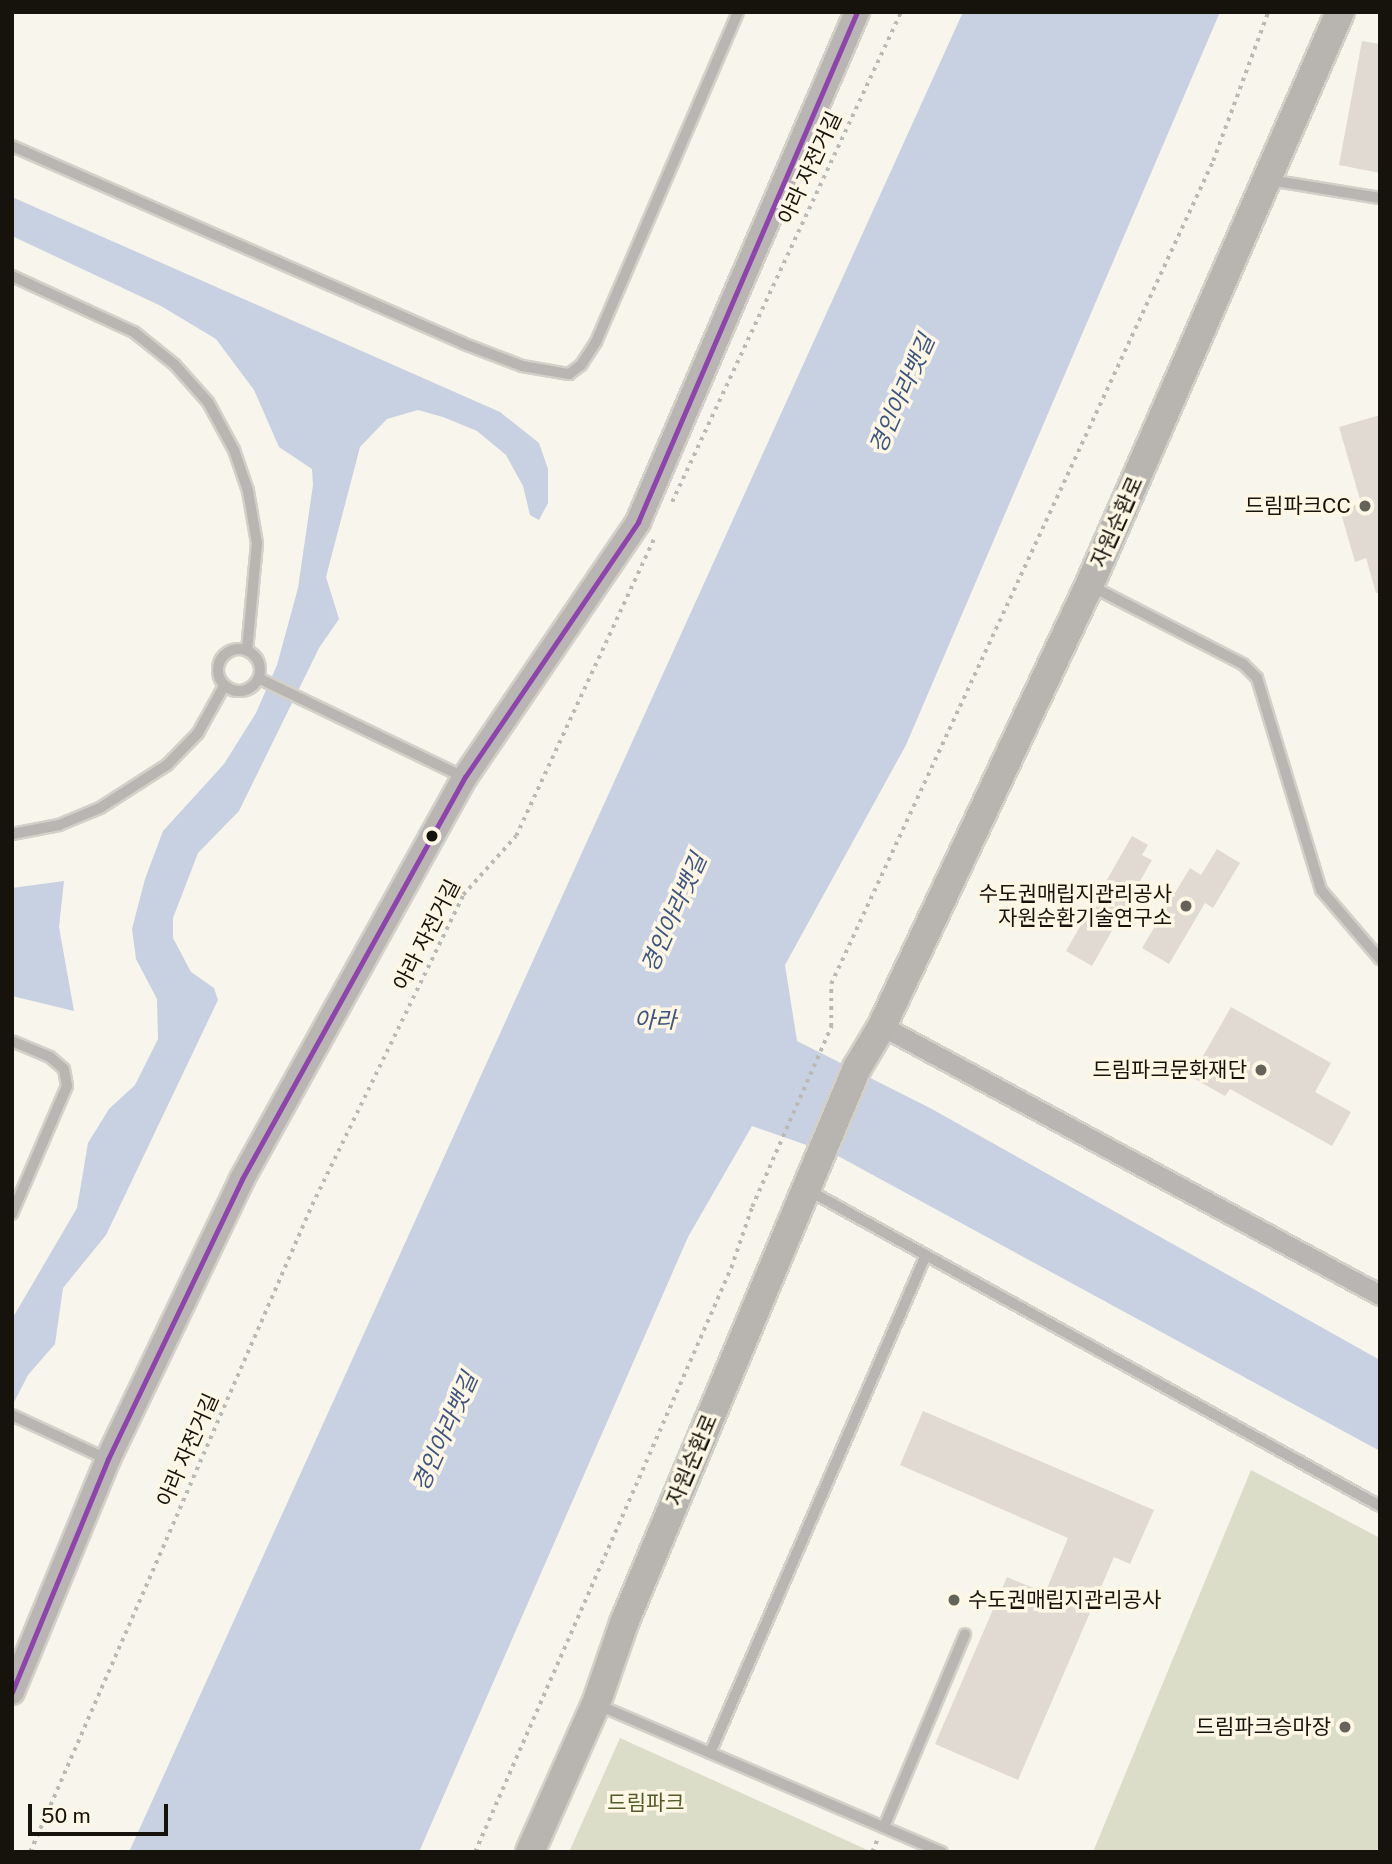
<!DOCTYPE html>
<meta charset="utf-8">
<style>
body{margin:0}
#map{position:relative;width:1392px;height:1864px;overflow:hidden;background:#f8f5ec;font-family:"Public Sans","Noto Sans KR",sans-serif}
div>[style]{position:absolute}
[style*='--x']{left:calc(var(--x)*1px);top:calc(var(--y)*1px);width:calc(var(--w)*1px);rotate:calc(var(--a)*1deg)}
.green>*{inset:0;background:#dbddc9}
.water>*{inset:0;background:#c7d1e2}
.building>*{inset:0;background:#e1dad3}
.path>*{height:3.5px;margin-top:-1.75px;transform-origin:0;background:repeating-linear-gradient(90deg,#bcb9b5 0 3.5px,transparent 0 8.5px)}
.roads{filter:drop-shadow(2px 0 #d3d0c9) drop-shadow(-2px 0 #d3d0c9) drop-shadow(0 2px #d3d0c9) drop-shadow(0 -2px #d3d0c9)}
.service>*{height:10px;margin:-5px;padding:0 5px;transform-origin:5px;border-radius:5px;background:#b8b5b3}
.service>.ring{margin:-5px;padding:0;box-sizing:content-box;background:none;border:10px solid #b8b5b3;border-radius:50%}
.minor>*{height:19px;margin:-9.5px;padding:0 9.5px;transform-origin:9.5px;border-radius:9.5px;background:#b8b5b3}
.tertiary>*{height:24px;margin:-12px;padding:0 12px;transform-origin:12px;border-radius:12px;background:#b8b5b3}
.secondary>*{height:28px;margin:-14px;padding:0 14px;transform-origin:14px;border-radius:14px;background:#b8b4b0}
.bus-1>*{height:5px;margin:-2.5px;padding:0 2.5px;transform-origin:2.5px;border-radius:2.5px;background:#8e44ad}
.dots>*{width:19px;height:19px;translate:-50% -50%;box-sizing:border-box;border:4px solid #fef7e6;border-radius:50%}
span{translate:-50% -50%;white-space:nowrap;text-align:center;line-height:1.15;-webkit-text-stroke:7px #fef7e6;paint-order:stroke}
.street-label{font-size:21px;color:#16130c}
.poi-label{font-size:21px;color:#16130c}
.right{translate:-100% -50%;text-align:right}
.left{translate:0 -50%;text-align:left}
.park-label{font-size:21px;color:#535c29}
.water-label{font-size:23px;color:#3e567f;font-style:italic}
.frame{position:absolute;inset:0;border:14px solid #16130c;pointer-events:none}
.scale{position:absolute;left:28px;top:1804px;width:140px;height:32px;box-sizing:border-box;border:4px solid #16130c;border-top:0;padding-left:9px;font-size:21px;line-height:24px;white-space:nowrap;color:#16130c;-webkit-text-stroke:5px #fef7e6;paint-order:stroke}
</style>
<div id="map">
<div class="green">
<div style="clip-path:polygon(1251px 1470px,1380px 1538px,1380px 1852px,1093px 1852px)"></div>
<div style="clip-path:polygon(620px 1738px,872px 1852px,569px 1852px)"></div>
</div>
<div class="water">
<div style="clip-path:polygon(963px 12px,1220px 12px,906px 745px,785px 965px,797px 1041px,930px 1108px,1380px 1360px,1380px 1451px,838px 1156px,752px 1126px,688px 1237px,419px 1852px,129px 1852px)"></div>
<div style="clip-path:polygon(12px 197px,500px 412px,539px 443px,548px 469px,548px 503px,539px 520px,530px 515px,523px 486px,506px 455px,477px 431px,443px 417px,418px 410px,387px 419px,360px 447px,326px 577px,339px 619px,319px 648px,239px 811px,198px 853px,173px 918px,173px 938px,191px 972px,214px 988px,218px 1000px,106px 1235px,63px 1288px,55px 1344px,28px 1375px,12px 1406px,12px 1319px,77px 1208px,88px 1143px,109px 1109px,135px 1085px,158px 1039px,157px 999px,136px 959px,132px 929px,145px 879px,163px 831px,224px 764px,256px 713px,277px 665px,298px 588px,313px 485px,312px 469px,279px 447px,254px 390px,216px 339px,161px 306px,12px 236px)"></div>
<div style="clip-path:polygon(64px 881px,59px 927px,74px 1011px,12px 996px,12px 888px)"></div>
</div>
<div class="building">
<div style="clip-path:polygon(1362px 41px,1380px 44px,1380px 173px,1339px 165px)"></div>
<div style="clip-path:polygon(1380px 415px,1380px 593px,1376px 593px,1366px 558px,1355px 562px,1340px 510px,1361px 503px,1339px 427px)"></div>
<div style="clip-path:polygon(1132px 836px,1148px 845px,1142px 855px,1152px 860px,1092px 966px,1066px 951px)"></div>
<div style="clip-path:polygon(1217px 849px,1240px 863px,1213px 908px,1205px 903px,1169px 964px,1142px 948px,1190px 868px,1201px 875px)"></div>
<div style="clip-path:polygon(1231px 1007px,1331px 1063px,1315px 1092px,1351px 1112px,1332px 1146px,1230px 1089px,1225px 1096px,1191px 1077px)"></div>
<div style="clip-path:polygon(923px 1411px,1154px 1510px,1130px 1564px,1114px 1557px,1018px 1780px,935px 1744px,1007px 1577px,1045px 1593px,1068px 1538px,900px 1465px)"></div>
</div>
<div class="path">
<div style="--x:672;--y:502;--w:541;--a:-64.95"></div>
<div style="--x:30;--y:1852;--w:706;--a:-66.45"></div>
<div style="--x:312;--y:1205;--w:345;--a:-64"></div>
<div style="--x:463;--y:895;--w:79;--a:-48.1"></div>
<div style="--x:516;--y:836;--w:330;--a:-65.1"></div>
<div style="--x:475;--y:1852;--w:638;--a:-66.33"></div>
<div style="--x:731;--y:1268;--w:65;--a:-71"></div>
<div style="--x:752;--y:1207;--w:197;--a:-66.3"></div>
<div style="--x:831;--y:1027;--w:43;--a:-90"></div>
<div style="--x:831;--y:984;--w:907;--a:-65.1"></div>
<div style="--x:1213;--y:161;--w:159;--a:-69.7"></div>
<div style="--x:872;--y:1852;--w:15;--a:-67"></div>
</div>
<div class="roads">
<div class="service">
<div style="--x:12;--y:146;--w:491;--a:23.6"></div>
<div style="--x:462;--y:343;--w:64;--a:21"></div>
<div style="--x:522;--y:366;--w:48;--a:9.7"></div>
<div style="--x:569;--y:374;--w:15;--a:-37"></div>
<div style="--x:581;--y:365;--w:27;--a:-57"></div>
<div style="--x:596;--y:342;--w:359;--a:-66.7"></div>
<div style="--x:1270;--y:180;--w:111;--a:9.3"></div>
<div style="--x:12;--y:276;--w:134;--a:24.7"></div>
<div style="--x:134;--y:332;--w:53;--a:38.8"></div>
<div style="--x:175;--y:365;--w:50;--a:48.3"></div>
<div style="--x:208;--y:402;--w:55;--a:61.6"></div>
<div style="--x:234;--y:450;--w:43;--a:71.1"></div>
<div style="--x:248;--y:491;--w:53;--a:80.2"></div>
<div style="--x:257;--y:543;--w:108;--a:95.3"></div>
<div style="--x:1093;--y:587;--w:169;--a:27.2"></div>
<div style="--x:1243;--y:664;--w:20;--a:45"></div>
<div style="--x:1257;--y:678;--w:221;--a:73.2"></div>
<div style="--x:1321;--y:890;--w:91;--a:49.5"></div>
<div class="ring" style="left:218px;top:649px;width:32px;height:32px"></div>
<div style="--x:260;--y:679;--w:226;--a:25.7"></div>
<div style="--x:12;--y:834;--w:48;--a:-10.8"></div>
<div style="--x:59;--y:825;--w:44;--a:-22.5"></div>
<div style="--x:100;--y:808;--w:80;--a:-32.7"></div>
<div style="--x:167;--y:765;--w:45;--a:-45.9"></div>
<div style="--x:198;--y:733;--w:54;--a:-61"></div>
<div style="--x:12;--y:1041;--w:41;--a:22.8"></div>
<div style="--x:50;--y:1057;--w:18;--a:41"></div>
<div style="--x:64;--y:1069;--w:17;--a:80"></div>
<div style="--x:67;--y:1086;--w:139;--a:113.3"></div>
<div style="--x:808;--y:1190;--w:653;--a:28.92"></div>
<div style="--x:12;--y:1415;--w:105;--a:24.9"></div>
<div style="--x:596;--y:1704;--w:376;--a:23.2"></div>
<div style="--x:710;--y:1753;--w:541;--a:-66.56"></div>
<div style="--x:884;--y:1827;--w:209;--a:-67.2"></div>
</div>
<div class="minor">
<div style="--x:882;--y:1026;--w:566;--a:28.38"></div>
</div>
<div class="tertiary">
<div style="--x:12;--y:1692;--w:252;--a:-67.6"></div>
<div style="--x:108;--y:1459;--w:310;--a:-64.4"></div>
<div style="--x:242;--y:1179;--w:460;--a:-61"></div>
<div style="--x:465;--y:777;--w:308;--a:-55.8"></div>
<div style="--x:638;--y:522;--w:555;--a:-66.76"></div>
</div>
<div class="secondary">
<div style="--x:530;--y:1852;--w:162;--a:-66"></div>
<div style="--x:596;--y:1704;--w:86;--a:-70.9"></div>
<div style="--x:624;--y:1623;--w:602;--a:-67.23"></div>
<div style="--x:857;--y:1068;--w:49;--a:-59.2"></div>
<div style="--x:882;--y:1026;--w:486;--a:-64.8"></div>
<div style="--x:1089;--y:586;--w:626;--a:-66.38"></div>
</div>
</div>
<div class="bus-1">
<div style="--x:12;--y:1692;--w:252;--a:-67.6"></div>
<div style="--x:108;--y:1459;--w:310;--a:-64.4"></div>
<div style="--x:242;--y:1179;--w:460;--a:-61"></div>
<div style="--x:465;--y:777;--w:308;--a:-55.8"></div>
<div style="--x:638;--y:522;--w:555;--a:-66.76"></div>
</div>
<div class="dots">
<div style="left:1365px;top:506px;background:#65625a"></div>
<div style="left:432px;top:836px;background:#16130c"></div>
<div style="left:1186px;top:906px;background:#65625a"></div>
<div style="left:1261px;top:1070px;background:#65625a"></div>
<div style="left:954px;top:1600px;background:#65625a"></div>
<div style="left:1345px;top:1727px;background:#65625a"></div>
</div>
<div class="street-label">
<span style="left:810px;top:168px;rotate:-65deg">아라 자전거길</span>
<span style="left:1117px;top:522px;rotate:-66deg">자원순환로</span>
<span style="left:427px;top:935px;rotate:-63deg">아라 자전거길</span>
<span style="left:188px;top:1450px;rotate:-66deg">아라 자전거길</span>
<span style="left:692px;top:1460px;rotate:-67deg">자원순환로</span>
</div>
<div class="poi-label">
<span class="right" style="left:1351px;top:506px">드림파크CC</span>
<span class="right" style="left:1172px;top:906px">수도권매립지관리공사<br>자원순환기술연구소</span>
<span class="right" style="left:1247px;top:1070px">드림파크문화재단</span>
<span class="left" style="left:968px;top:1600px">수도권매립지관리공사</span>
<span class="right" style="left:1331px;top:1727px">드림파크승마장</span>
</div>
<div class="park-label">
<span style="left:646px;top:1803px">드림파크</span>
</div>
<div class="water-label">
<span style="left:902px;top:394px;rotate:-66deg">경인아라뱃길</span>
<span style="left:674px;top:913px;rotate:-66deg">경인아라뱃길</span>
<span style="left:655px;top:1020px">아라</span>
<span style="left:445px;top:1432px;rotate:-66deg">경인아라뱃길</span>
</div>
<div class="frame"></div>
<div class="scale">50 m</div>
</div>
